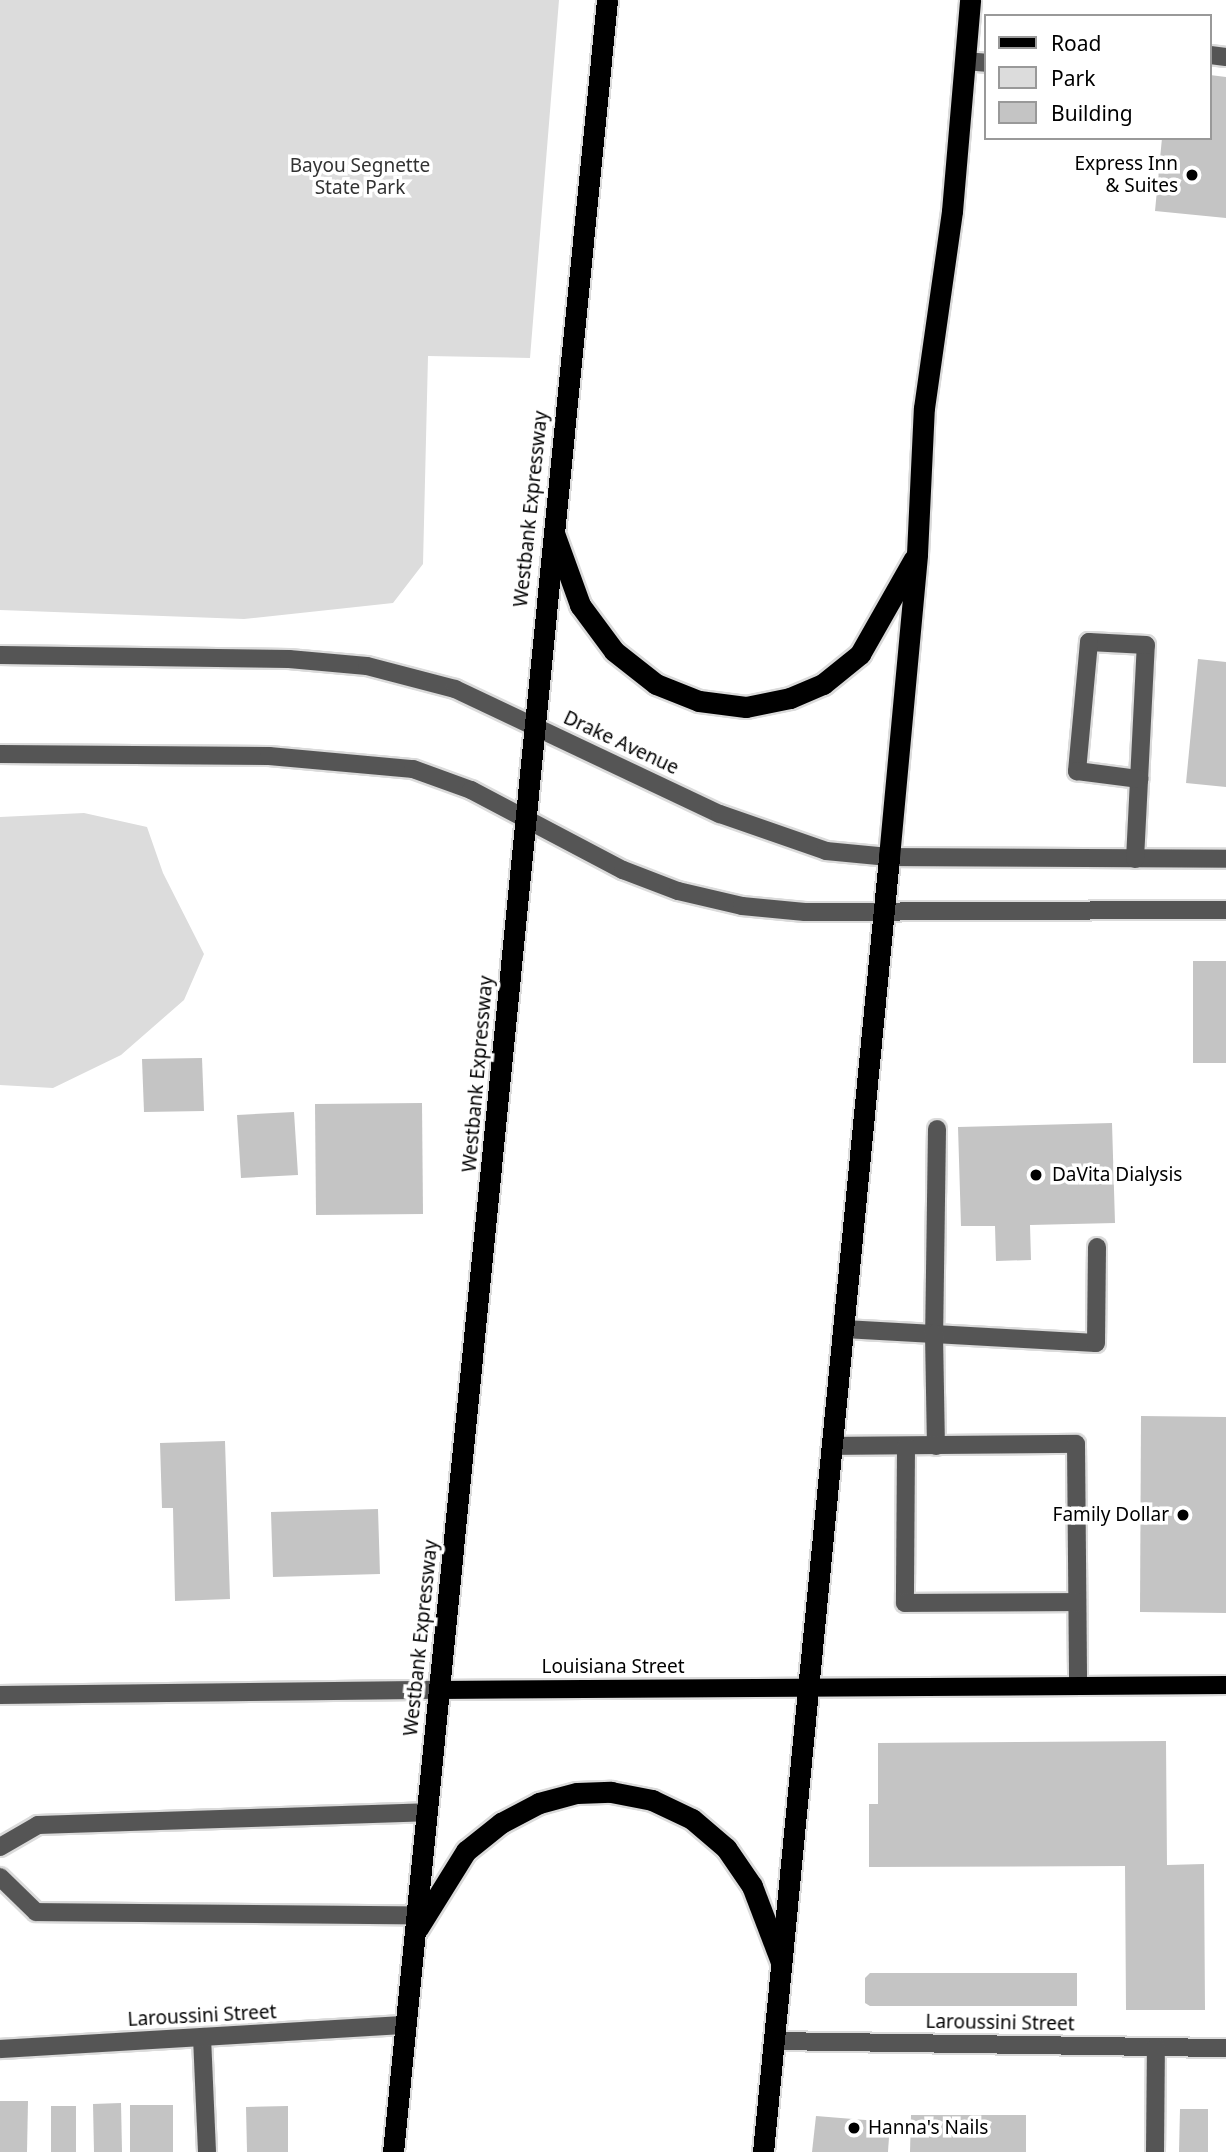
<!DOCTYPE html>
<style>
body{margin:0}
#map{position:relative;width:1226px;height:2152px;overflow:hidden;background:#fff;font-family:"Noto Sans",sans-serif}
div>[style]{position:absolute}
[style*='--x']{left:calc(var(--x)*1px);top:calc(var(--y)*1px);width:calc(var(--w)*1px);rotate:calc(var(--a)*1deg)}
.green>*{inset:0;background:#dcdcdc}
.building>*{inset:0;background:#c4c4c4}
.roads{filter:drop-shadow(2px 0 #dbdbdb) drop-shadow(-2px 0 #dbdbdb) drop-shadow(0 2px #dbdbdb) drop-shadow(0 -2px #dbdbdb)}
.minor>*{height:18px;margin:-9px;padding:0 9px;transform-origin:9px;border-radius:9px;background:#555}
.major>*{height:18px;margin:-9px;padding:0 9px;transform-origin:9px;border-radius:9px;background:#000}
.highway>*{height:21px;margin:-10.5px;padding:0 10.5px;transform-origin:10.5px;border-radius:10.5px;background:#000}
.dots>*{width:19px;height:19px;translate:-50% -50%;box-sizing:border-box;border:4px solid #fff;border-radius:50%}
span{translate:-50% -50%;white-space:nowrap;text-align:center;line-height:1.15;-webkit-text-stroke:7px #fff;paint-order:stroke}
.poi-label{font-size:19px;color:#000}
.right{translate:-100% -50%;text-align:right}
.left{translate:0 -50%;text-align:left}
.park-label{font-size:19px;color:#333}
.street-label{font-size:19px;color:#000}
.legend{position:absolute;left:984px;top:14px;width:228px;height:126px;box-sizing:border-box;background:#fff;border:2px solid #999;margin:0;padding:9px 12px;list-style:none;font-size:21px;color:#000}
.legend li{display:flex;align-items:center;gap:14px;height:35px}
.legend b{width:35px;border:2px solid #999}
</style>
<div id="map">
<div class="green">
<div style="clip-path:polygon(0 0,559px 0,530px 358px,428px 356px,423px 564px,393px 603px,244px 619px,0 610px)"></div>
<div style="clip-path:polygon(84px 813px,147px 827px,163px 873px,204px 954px,184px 1000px,121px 1055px,53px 1088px,0 1085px,0 817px)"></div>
</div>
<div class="building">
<div style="clip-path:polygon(1210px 75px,1226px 77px,1226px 218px,1155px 211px,1162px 138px,1210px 138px)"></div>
<div style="clip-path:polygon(1198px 659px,1226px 662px,1226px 787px,1186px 783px)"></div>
<div style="clip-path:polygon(1193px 961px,1226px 961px,1226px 1063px,1193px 1063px)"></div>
<div style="clip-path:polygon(202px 1058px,204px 1111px,144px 1112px,142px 1059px)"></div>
<div style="clip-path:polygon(422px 1103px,423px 1214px,316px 1215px,315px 1104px)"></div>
<div style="clip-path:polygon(294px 1112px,298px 1175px,241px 1178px,237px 1115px)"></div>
<div style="clip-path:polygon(1112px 1123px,1115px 1223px,1030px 1225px,1031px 1260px,996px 1261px,995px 1226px,961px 1226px,958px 1127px)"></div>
<div style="clip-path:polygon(1141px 1416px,1226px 1417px,1226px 1613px,1140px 1612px)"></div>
<div style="clip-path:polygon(225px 1441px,230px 1599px,175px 1601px,173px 1508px,162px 1508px,160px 1443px)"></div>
<div style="clip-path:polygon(378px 1509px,380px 1574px,273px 1577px,271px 1512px)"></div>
<div style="clip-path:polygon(1166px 1741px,1167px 1865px,1204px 1864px,1205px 2010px,1126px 2010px,1125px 1866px,869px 1867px,869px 1804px,878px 1804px,878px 1743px)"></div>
<div style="clip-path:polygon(870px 1973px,1077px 1973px,1077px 2006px,870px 2006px,865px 2003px,865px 1978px)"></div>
<div style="clip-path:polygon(0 2101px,28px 2101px,27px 2152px,0 2152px)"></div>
<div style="clip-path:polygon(121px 2103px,122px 2152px,94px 2152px,93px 2104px)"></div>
<div style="clip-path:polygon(130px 2105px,173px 2105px,173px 2152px,130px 2152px)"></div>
<div style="clip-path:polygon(51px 2106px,76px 2106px,76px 2152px,51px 2152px)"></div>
<div style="clip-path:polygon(288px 2106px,288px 2152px,247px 2152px,246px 2107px)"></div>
<div style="clip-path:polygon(1180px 2109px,1208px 2109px,1208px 2152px,1179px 2152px)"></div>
<div style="clip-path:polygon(911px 2115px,1026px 2115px,1026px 2152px,910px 2152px)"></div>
<div style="clip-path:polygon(816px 2116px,890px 2122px,888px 2152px,812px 2152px)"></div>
</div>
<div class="roads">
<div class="minor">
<div style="--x:1210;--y:55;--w:16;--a:7"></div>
<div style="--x:965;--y:61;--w:21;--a:5"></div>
<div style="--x:0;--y:655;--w:289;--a:0.8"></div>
<div style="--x:289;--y:659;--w:78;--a:5.1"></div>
<div style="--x:367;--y:666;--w:91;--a:14.6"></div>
<div style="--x:455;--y:689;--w:293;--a:25.3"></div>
<div style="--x:720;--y:814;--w:112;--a:19.2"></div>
<div style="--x:826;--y:851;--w:63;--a:5.4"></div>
<div style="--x:889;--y:857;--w:337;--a:0.3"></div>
<div style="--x:0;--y:754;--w:269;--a:0.4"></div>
<div style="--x:269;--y:756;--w:145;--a:5.2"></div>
<div style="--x:413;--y:769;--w:62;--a:19.9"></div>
<div style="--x:471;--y:790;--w:172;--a:27.8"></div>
<div style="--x:623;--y:870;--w:59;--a:20.9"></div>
<div style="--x:678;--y:891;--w:66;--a:13.2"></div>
<div style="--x:742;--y:906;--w:63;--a:5.4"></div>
<div style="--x:805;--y:912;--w:421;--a:-0.3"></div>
<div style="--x:1135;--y:859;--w:214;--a:-87.1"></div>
<div style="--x:1146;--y:645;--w:57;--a:-177"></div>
<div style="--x:1089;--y:642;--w:130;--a:95.3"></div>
<div style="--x:1077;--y:771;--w:63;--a:7.4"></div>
<div style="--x:937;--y:1129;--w:205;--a:90.8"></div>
<div style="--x:934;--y:1334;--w:162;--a:3.2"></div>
<div style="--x:1096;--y:1343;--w:96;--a:-89.4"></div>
<div style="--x:844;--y:1329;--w:90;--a:3.2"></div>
<div style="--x:934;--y:1334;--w:112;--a:89"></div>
<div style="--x:833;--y:1446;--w:243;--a:-0.5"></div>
<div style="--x:1076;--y:1444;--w:242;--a:89.5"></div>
<div style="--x:906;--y:1446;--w:157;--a:90.4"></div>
<div style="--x:905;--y:1603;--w:172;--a:-0.3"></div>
<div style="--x:0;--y:1695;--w:438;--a:-0.7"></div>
<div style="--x:0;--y:1847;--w:44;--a:-30.1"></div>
<div style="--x:38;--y:1825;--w:388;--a:-1.9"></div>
<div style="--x:0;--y:1877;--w:50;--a:44.2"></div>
<div style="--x:36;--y:1912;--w:380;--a:0.5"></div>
<div style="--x:202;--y:2037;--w:115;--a:87.5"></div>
<div style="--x:774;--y:2041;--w:452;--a:0.9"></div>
<div style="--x:0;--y:2049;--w:407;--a:-3.4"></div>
<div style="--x:1155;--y:2152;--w:105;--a:-89.5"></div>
</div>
<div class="major">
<div style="--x:438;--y:1690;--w:788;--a:-0.36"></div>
</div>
<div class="highway">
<div style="--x:554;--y:533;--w:77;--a:70.1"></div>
<div style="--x:580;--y:605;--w:57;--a:53.5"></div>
<div style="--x:614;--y:651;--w:53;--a:38.2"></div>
<div style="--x:656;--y:684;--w:46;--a:21.6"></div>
<div style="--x:699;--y:701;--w:47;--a:7.3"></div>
<div style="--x:746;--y:707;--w:45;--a:-11.6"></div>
<div style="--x:790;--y:698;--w:36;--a:-23"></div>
<div style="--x:823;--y:684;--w:48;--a:-39"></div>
<div style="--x:860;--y:654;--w:109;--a:-60.4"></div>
<div style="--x:418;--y:1928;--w:91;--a:-58.1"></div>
<div style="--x:466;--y:1851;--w:45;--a:-38.7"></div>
<div style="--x:501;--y:1823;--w:43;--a:-27.8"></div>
<div style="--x:539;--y:1803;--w:39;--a:-15"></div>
<div style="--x:577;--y:1793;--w:34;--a:-2"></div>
<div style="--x:611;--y:1792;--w:42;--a:11"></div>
<div style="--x:652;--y:1800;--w:44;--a:25.4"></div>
<div style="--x:692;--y:1819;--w:45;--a:40.5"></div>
<div style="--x:726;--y:1848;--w:46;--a:55.6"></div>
<div style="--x:752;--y:1886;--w:81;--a:69.1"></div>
<div style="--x:393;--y:2152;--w:2163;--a:-84.32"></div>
<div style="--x:763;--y:2152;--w:1301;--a:-84.44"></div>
<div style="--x:889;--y:857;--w:304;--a:-84.7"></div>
<div style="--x:917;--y:554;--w:146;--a:-87.3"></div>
<div style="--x:924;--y:408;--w:199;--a:-81.9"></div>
<div style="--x:952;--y:211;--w:212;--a:-85.1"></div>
</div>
</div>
<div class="dots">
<div style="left:1192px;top:175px;background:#000"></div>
<div style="left:1036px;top:1175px;background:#000"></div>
<div style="left:1183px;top:1515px;background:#000"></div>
<div style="left:854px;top:2128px;background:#000"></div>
</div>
<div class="poi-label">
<span class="right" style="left:1178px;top:175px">Express Inn<br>&amp; Suites</span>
<span class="left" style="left:1052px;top:1175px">DaVita Dialysis</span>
<span class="right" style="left:1169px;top:1515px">Family Dollar</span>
<span class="left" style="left:868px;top:2128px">Hanna's Nails</span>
</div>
<div class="park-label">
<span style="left:360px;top:177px">Bayou Segnette<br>State Park</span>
</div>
<div class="street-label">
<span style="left:531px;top:509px;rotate:-84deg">Westbank Expressway</span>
<span style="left:621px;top:743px;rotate:25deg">Drake Avenue</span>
<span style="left:478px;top:1074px;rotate:-85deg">Westbank Expressway</span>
<span style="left:421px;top:1638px;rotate:-84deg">Westbank Expressway</span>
<span style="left:613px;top:1667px">Louisiana Street</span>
<span style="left:202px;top:2016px;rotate:-3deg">Laroussini Street</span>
<span style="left:1000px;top:2023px;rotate:1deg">Laroussini Street</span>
</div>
<ul class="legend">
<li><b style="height:9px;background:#000"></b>Road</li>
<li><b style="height:19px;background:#dcdcdc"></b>Park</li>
<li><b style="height:19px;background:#c4c4c4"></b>Building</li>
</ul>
</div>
